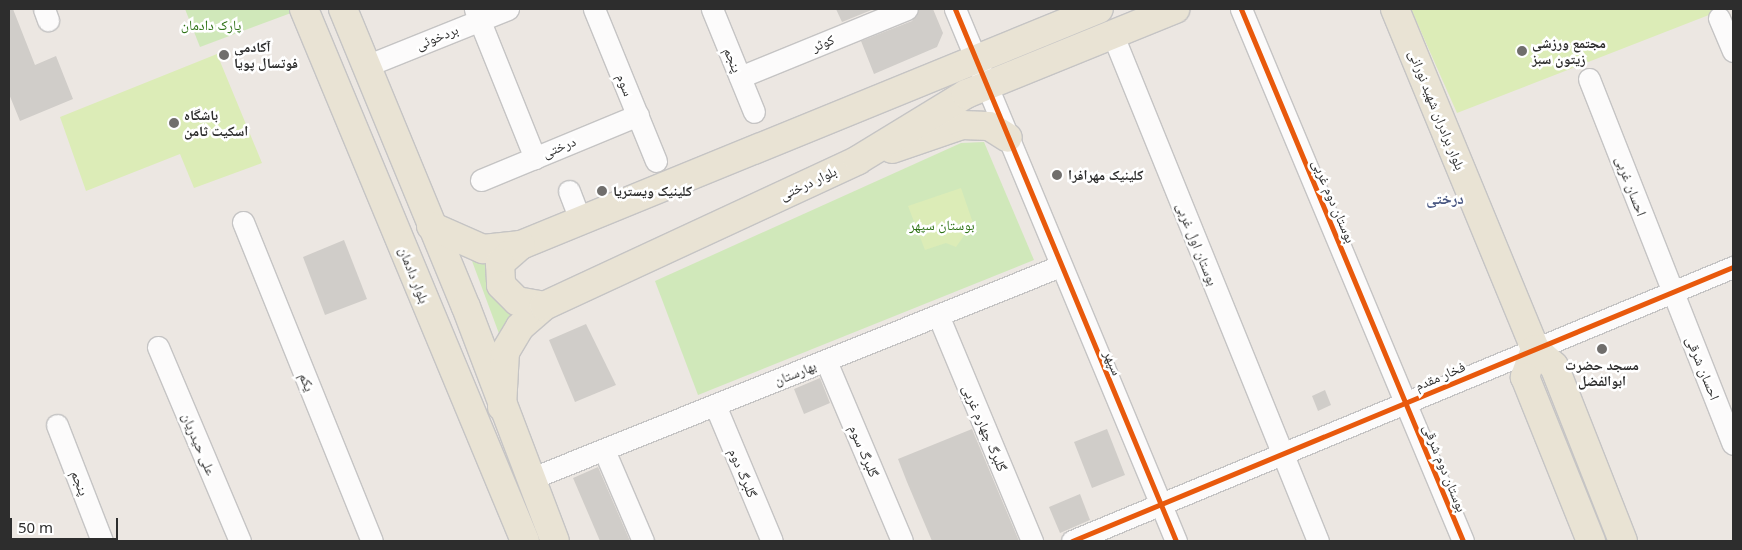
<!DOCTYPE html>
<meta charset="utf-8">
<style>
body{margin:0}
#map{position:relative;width:1742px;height:550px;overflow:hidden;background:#ece7e2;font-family:"Noto Sans","Noto Naskh Arabic",sans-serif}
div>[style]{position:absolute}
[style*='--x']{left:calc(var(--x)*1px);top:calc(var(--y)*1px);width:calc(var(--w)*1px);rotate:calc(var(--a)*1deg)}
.green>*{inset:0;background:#d0e8ba}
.pitch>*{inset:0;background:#dcecb7}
.building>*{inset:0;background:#d0cdc9}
.roads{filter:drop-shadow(1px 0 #c5c4c4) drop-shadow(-1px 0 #c5c4c4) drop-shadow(0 1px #c5c4c4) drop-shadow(0 -1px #c5c4c4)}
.minor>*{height:21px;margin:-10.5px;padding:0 10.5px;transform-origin:10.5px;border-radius:10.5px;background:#fcfbfb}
.major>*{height:28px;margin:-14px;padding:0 14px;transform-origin:14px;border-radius:14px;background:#e9e3d4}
.cycleway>*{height:5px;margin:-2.5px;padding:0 2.5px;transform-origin:2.5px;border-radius:2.5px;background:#e8590c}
.dots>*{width:14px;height:14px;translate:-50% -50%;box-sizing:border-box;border:2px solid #fff;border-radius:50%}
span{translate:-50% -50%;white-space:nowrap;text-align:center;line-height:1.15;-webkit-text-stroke:5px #fff;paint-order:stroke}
.park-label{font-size:14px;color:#2e7216}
.street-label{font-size:14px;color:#2d2d2d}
.poi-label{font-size:14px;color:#2d2d2d;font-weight:700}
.left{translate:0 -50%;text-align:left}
.neighbourhood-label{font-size:15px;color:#495782;font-weight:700}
.frame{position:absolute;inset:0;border:10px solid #2d2d2d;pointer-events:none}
.scale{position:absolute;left:10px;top:518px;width:108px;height:22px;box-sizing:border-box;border:2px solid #2d2d2d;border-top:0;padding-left:6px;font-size:15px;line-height:18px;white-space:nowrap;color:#2d2d2d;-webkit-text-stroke:4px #fff;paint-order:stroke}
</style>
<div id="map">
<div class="green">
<div style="clip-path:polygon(185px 9px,289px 9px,291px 13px,200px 47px)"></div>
<div style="clip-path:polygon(984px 142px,1034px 260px,698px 395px,655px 281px,961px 143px)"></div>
<div style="clip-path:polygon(472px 261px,487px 264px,492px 293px,515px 315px,501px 339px)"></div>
</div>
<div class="pitch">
<div style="clip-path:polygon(1411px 9px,1712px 9px,1714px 13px,1457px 113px)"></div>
<div style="clip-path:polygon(217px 54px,262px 163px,194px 188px,180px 154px,86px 191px,60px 117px)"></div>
<div style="clip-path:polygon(961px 188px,973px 223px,956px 247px,946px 243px,925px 250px,908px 206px)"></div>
</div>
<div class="building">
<div style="clip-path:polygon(9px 9px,13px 9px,35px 65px,56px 56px,73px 99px,20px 121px,9px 94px)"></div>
<div style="clip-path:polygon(836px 9px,874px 9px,842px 22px)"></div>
<div style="clip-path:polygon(919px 9px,933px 9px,943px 33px,937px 47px,874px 74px,861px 41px,912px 21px)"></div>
<div style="clip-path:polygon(344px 240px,367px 299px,325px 315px,303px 257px)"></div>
<div style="clip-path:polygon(586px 324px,616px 385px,575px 402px,549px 340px)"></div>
<div style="clip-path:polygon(820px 378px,830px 403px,804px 414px,794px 389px)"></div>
<div style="clip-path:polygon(1325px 390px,1331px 405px,1318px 411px,1312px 396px)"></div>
<div style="clip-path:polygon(972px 429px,1019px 541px,932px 541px,907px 482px,898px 459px)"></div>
<div style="clip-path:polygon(1107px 429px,1125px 475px,1092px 488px,1074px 442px)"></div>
<div style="clip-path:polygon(598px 467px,630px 541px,600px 541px,573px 478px)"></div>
<div style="clip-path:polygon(1080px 494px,1090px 520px,1060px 533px,1049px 507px)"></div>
</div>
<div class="roads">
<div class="minor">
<div style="--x:44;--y:9;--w:12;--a:70"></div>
<div style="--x:475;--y:9;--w:161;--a:68.1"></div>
<div style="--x:594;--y:9;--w:164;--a:67.8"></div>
<div style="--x:712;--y:9;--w:111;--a:67.8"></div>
<div style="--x:955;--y:9;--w:576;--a:67.44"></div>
<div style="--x:1241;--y:9;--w:576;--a:67.35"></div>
<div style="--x:1719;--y:18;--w:36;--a:67"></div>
<div style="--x:1112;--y:33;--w:548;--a:67.93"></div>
<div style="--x:366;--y:66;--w:153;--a:-21.9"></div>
<div style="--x:740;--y:77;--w:180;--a:-22.2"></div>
<div style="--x:1589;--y:79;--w:392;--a:68.5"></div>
<div style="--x:481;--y:180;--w:170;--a:-22.5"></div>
<div style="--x:569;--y:191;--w:30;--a:69"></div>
<div style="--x:243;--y:222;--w:344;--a:68"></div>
<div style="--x:938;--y:315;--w:245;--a:67.4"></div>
<div style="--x:158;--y:347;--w:211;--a:67.1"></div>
<div style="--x:826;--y:361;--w:195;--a:67.1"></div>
<div style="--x:715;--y:405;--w:147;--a:67.3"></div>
<div style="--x:57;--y:425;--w:124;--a:68.8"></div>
<div style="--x:604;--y:450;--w:99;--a:66.8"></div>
<div style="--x:530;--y:479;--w:571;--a:-21.89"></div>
<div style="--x:1072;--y:541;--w:716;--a:-22.52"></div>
</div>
<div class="major">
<div style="--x:304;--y:9;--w:576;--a:67.44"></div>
<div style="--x:343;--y:9;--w:322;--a:67.6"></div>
<div style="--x:466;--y:307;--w:250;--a:69.2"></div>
<div style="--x:1395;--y:9;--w:368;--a:67.6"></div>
<div style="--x:1535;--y:349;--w:25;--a:42"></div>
<div style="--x:1554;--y:366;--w:188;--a:68.5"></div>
<div style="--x:892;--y:149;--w:74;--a:-18.9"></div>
<div style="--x:962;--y:125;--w:27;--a:2"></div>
<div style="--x:989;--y:126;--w:22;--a:32"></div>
<div style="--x:431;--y:226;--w:57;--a:23.9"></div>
<div style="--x:483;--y:249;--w:38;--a:-6"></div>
<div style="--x:521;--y:245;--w:624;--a:-22.21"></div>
<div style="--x:521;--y:245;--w:28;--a:139"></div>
<div style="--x:500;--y:263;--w:22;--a:87"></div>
<div style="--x:501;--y:285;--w:23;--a:45"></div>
<div style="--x:517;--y:301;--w:27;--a:10"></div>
<div style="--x:1535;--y:349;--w:30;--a:110"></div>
<div style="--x:1525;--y:377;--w:177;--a:68.1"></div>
<div style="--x:502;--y:407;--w:55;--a:-86.9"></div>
<div style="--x:505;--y:352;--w:29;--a:-59"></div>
<div style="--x:520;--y:327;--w:32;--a:-41"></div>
<div style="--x:544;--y:306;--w:346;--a:-24.9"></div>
<div style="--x:858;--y:160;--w:127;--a:-31.4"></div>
<div style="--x:966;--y:94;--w:226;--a:-22.1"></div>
</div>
</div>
<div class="cycleway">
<div style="--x:955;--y:9;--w:576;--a:67.44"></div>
<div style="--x:1241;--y:9;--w:576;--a:67.35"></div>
<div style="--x:1072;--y:541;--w:716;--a:-22.52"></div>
</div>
<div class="dots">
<div style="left:1522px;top:51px;background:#706e6c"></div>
<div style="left:224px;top:55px;background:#706e6c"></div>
<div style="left:174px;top:123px;background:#706e6c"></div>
<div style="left:1057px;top:175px;background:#706e6c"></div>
<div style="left:602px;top:191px;background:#706e6c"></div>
<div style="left:1602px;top:349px;background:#706e6c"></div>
</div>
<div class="park-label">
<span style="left:211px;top:25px">پارک دادمان</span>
<span style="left:942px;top:225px">بوستان سپهر</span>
</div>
<div class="street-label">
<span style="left:437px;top:37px;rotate:-22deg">بردخوئی</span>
<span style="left:823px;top:43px;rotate:-22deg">کوثر</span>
<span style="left:733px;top:60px;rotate:68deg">پنجم</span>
<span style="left:625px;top:85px;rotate:68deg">سوم</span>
<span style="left:1437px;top:110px;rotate:68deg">بلوار برادران شهید نورانی</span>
<span style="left:559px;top:147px;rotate:-22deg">درختی</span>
<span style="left:808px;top:183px;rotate:-25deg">بلوار درختی</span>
<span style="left:1631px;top:186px;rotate:69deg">احسان غربی</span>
<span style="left:1334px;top:201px;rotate:67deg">بوستان دوم غربی</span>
<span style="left:1197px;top:244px;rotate:68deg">بوستان اول غربی</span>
<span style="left:414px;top:275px;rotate:68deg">بلوار دادمان</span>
<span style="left:1113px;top:363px;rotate:67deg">سپهر</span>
<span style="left:1703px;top:368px;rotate:68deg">احسان شرقی</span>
<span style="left:795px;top:373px;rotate:-22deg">بهارستان</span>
<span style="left:1440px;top:376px;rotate:-23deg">فخار مقدم</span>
<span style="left:307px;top:382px;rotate:68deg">یکم</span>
<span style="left:985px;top:428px;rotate:67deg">گلبرگ چهارم غربی</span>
<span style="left:199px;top:444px;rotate:67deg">علی حیدریان</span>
<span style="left:864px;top:451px;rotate:67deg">گلبرگ سوم</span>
<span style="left:1445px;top:468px;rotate:68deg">بوستان دوم شرقی</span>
<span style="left:743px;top:473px;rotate:67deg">گلبرگ دوم</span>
<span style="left:80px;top:483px;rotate:69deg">پنجم</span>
</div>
<div class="poi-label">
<span class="left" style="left:1532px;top:51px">مجتمع ورزشی<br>زیتون سبز</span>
<span class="left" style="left:234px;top:55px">آکادمی<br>فوتسال پویا</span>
<span class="left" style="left:184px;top:123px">باشگاه<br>اسکیت ثامن</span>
<span class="left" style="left:1068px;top:175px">کلینیک مهرافرا</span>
<span class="left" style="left:613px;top:191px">کلینیک ویستریا</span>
<span style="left:1602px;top:373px">مسجد حضرت<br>ابوالفضل</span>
</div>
<div class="neighbourhood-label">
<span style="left:1445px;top:199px">درختی</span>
</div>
<div class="frame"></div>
<div class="scale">50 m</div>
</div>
